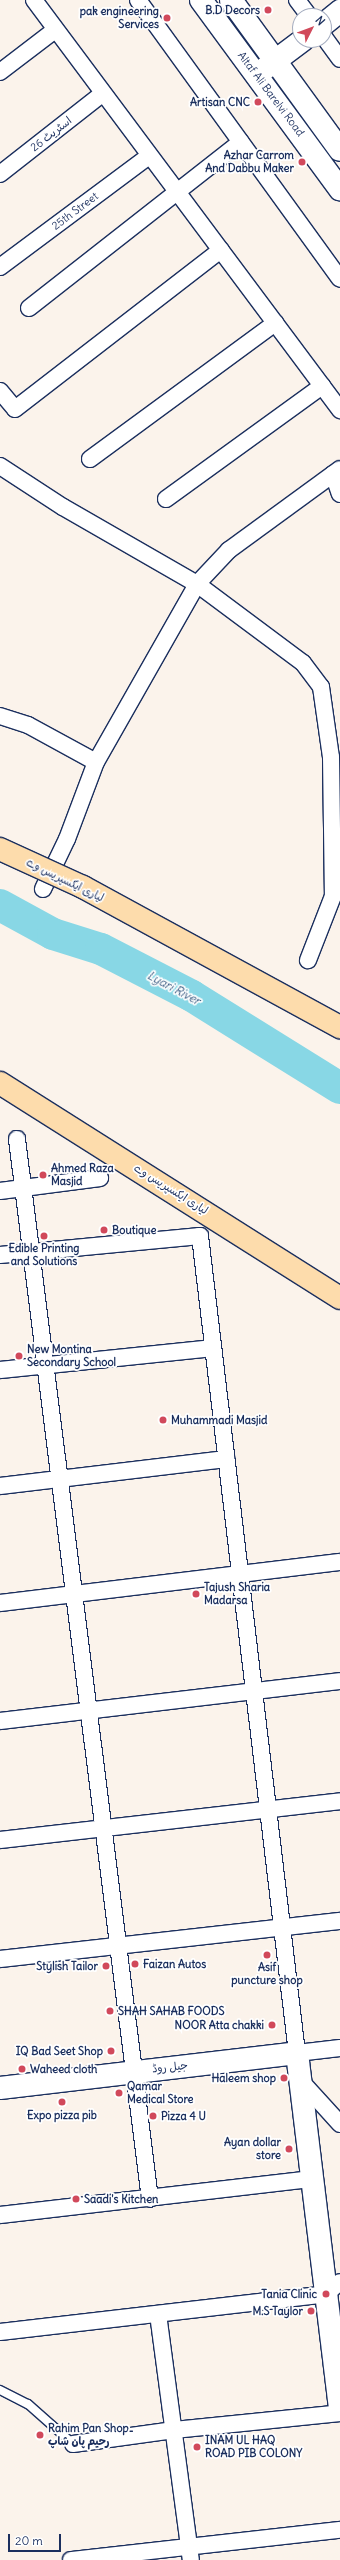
<!DOCTYPE html>
<meta charset="utf-8">
<style>
body{margin:0}
#map{position:relative;width:340px;height:2560px;overflow:hidden;background:#fbf3eb;font-family:Delius,"Playpen Sans Arabic",sans-serif}
div>[style]{position:absolute}
[style*='--x']{left:calc(var(--x)*1px);top:calc(var(--y)*1px);width:calc(var(--w)*1px);rotate:calc(var(--a)*1deg)}
.river>*{height:32px;margin:-16px;padding:0 16px;transform-origin:16px;border-radius:16px;background:#88d7e5}
.roads{filter:drop-shadow(1px 0 #1b2f5e) drop-shadow(-1px 0 #1b2f5e) drop-shadow(0 1px #1b2f5e) drop-shadow(0 -1px #1b2f5e)}
.lane>*{height:8px;margin:-4px;padding:0 4px;transform-origin:4px;border-radius:4px;background:#fff}
.street>*{height:16px;margin:-8px;padding:0 8px;transform-origin:8px;border-radius:8px;background:#fff}
.secondary>*{height:22px;margin:-11px;padding:0 11px;transform-origin:11px;border-radius:11px;background:#fff}
.highway>*{height:22px;margin:-11px;padding:0 11px;transform-origin:11px;border-radius:11px;background:#fddcac}
.bridges{filter:drop-shadow(1px 0 #1b2f5e) drop-shadow(-1px 0 #1b2f5e) drop-shadow(0 1px #1b2f5e) drop-shadow(0 -1px #1b2f5e)}
.highway-bridge>*{height:22px;margin:-11px;padding:0 11px;transform-origin:11px;border-radius:11px;background:#fddcac}
.dots>*{width:11px;height:11px;translate:-50% -50%;box-sizing:border-box;border:2px solid #fff;border-radius:50%}
span{translate:-50% -50%;white-space:nowrap;text-align:center;line-height:1.15;-webkit-text-stroke:3.5px #fff;paint-order:stroke}
.poi-label{font-size:11px;color:#1b2f5e;font-weight:700}
.right{translate:-100% -50%;text-align:right}
.left{translate:0 -50%;text-align:left}
.street-label{font-size:11px;color:#1b2f5e}
.water-label{font-size:12px;color:#365980;font-style:italic}
.north{position:absolute;left:292px;top:8px;width:40px;height:40px;box-sizing:border-box;background:#fff;border:1px solid #a4acbf;border-radius:50%;rotate:48deg;font-size:11px;font-weight:700;line-height:16px;text-align:center;color:#1b2f5e}
.north::after{content:'';display:block;margin:auto;width:14px;height:18px;background:#d1495b;clip-path:polygon(50% 0,100% 100%,50% 72%,0 100%)}
.scale{position:absolute;left:8px;top:2534px;width:53px;height:18px;box-sizing:border-box;border:2px solid #1b2f5e;border-top:0;padding-left:5px;font-size:12px;line-height:14px;white-space:nowrap;color:#1b2f5e;-webkit-text-stroke:3px #fff;paint-order:stroke}
</style>
<div id="map">
<div class="river">
<div style="--x:0;--y:905;--w:60;--a:28.7"></div>
<div style="--x:53;--y:934;--w:50;--a:17.4"></div>
<div style="--x:101;--y:949;--w:102;--a:27.3"></div>
<div style="--x:192;--y:996;--w:174;--a:31.9"></div>
</div>
<div class="roads">
<div class="lane">
<div style="--x:0;--y:2390;--w:31;--a:27"></div>
<div style="--x:28;--y:2404;--w:60;--a:41.6"></div>
</div>
<div class="street">
<div style="--x:34;--y:0;--w:512;--a:53.26"></div>
<div style="--x:138;--y:0;--w:344;--a:54.1"></div>
<div style="--x:297;--y:0;--w:20;--a:53"></div>
<div style="--x:324;--y:37;--w:27;--a:54"></div>
<div style="--x:0;--y:72;--w:69;--a:-37.4"></div>
<div style="--x:0;--y:174;--w:130;--a:-38.1"></div>
<div style="--x:0;--y:267;--w:186;--a:-36.7"></div>
<div style="--x:29;--y:308;--w:269;--a:-38.1"></div>
<div style="--x:0;--y:391;--w:23;--a:50"></div>
<div style="--x:15;--y:409;--w:260;--a:-37.7"></div>
<div style="--x:90;--y:459;--w:230;--a:-36.3"></div>
<div style="--x:0;--y:466;--w:75;--a:33.1"></div>
<div style="--x:63;--y:507;--w:155;--a:29.9"></div>
<div style="--x:197;--y:584;--w:132;--a:36.7"></div>
<div style="--x:303;--y:663;--w:30;--a:53"></div>
<div style="--x:321;--y:687;--w:71;--a:81.9"></div>
<div style="--x:331;--y:757;--w:139;--a:89.2"></div>
<div style="--x:333;--y:896;--w:69;--a:111.3"></div>
<div style="--x:333;--y:474;--w:21;--a:71"></div>
<div style="--x:166;--y:499;--w:193;--a:-35.9"></div>
<div style="--x:0;--y:716;--w:29;--a:18"></div>
<div style="--x:28;--y:725;--w:77;--a:28.6"></div>
<div style="--x:43;--y:889;--w:55;--a:-64.4"></div>
<div style="--x:67;--y:839;--w:82;--a:-69.4"></div>
<div style="--x:96;--y:762;--w:205;--a:-60.4"></div>
<div style="--x:197;--y:584;--w:47;--a:-46.7"></div>
<div style="--x:229;--y:550;--w:137;--a:-36.1"></div>
<div style="--x:17;--y:1139;--w:1068;--a:82.85"></div>
<div style="--x:0;--y:1191;--w:101;--a:-7.4"></div>
<div style="--x:0;--y:1255;--w:201;--a:-5.4"></div>
<div style="--x:200;--y:1236;--w:823;--a:83.23"></div>
<div style="--x:297;--y:2053;--w:43;--a:-6.6"></div>
<div style="--x:0;--y:1370;--w:214;--a:-5.9"></div>
<div style="--x:0;--y:1486;--w:228;--a:-6.8"></div>
<div style="--x:0;--y:1603;--w:342;--a:-6.9"></div>
<div style="--x:0;--y:1721;--w:342;--a:-6.7"></div>
<div style="--x:0;--y:1840;--w:342;--a:-6.5"></div>
<div style="--x:0;--y:1959;--w:342;--a:-6.4"></div>
<div style="--x:301;--y:2081;--w:58;--a:47.8"></div>
<div style="--x:0;--y:2215;--w:315;--a:-6.6"></div>
<div style="--x:158;--y:2314;--w:248;--a:82.4"></div>
<div style="--x:0;--y:2332;--w:328;--a:-6.6"></div>
<div style="--x:326;--y:2294;--w:18;--a:-41"></div>
<div style="--x:73;--y:2444;--w:102;--a:-7.9"></div>
<div style="--x:174;--y:2430;--w:167;--a:-5.8"></div>
<div style="--x:71;--y:2560;--w:271;--a:-6.4"></div>
</div>
<div class="secondary">
<div style="--x:201;--y:0;--w:235;--a:53.7"></div>
<div style="--x:231;--y:0;--w:185;--a:54"></div>
<div style="--x:324;--y:24;--w:21;--a:-39"></div>
<div style="--x:263;--y:70;--w:50;--a:-36.9"></div>
<div style="--x:0;--y:2088;--w:299;--a:-6.7"></div>
<div style="--x:297;--y:2053;--w:358;--a:83.1"></div>
</div>
<div class="highway">
<div style="--x:0;--y:1083;--w:402;--a:32.3"></div>
</div>
</div>
<div class="bridges">
<div class="highway-bridge">
<div style="--x:0;--y:849;--w:91;--a:24.6"></div>
<div style="--x:83;--y:887;--w:293;--a:28.6"></div>
</div>
</div>
<div class="dots">
<div style="left:268px;top:10px;background:#d1495b"></div>
<div style="left:167px;top:18px;background:#d1495b"></div>
<div style="left:258px;top:102px;background:#d1495b"></div>
<div style="left:302px;top:162px;background:#d1495b"></div>
<div style="left:43px;top:1175px;background:#d1495b"></div>
<div style="left:104px;top:1230px;background:#d1495b"></div>
<div style="left:44px;top:1236px;background:#d1495b"></div>
<div style="left:19px;top:1356px;background:#d1495b"></div>
<div style="left:163px;top:1420px;background:#d1495b"></div>
<div style="left:196px;top:1594px;background:#d1495b"></div>
<div style="left:267px;top:1955px;background:#d1495b"></div>
<div style="left:135px;top:1964px;background:#d1495b"></div>
<div style="left:106px;top:1966px;background:#d1495b"></div>
<div style="left:110px;top:2011px;background:#d1495b"></div>
<div style="left:272px;top:2025px;background:#d1495b"></div>
<div style="left:111px;top:2051px;background:#d1495b"></div>
<div style="left:22px;top:2069px;background:#d1495b"></div>
<div style="left:284px;top:2078px;background:#d1495b"></div>
<div style="left:119px;top:2093px;background:#d1495b"></div>
<div style="left:62px;top:2102px;background:#d1495b"></div>
<div style="left:153px;top:2116px;background:#d1495b"></div>
<div style="left:289px;top:2149px;background:#d1495b"></div>
<div style="left:76px;top:2199px;background:#d1495b"></div>
<div style="left:326px;top:2294px;background:#d1495b"></div>
<div style="left:311px;top:2311px;background:#d1495b"></div>
<div style="left:40px;top:2435px;background:#d1495b"></div>
<div style="left:197px;top:2447px;background:#d1495b"></div>
</div>
<div class="poi-label">
<span class="right" style="left:260px;top:10px">B.D Decors</span>
<span class="right" style="left:159px;top:18px">pak engineering<br>Services</span>
<span class="right" style="left:250px;top:102px">Artisan CNC</span>
<span class="right" style="left:294px;top:162px">Azhar Carrom<br>And Dabbu Maker</span>
<span class="left" style="left:51px;top:1175px">Ahmed Raza<br>Masjid</span>
<span class="left" style="left:112px;top:1230px">Boutique</span>
<span style="left:44px;top:1255px">Edible Printing<br>and Solutions</span>
<span class="left" style="left:27px;top:1356px">New Montina<br>Secondary School</span>
<span class="left" style="left:171px;top:1420px">Muhammadi Masjid</span>
<span class="left" style="left:204px;top:1594px">Tajush Sharia<br>Madarsa</span>
<span class="left" style="left:143px;top:1964px">Faizan Autos</span>
<span class="right" style="left:98px;top:1966px">Stylish Tailor</span>
<span style="left:267px;top:1974px">Asif<br>puncture shop</span>
<span class="left" style="left:118px;top:2011px">SHAH SAHAB FOODS</span>
<span class="right" style="left:264px;top:2025px">NOOR Atta chakki</span>
<span class="right" style="left:103px;top:2051px">IQ Bad Seet Shop</span>
<span class="left" style="left:30px;top:2069px">Waheed cloth</span>
<span class="right" style="left:276px;top:2078px">Haleem shop</span>
<span class="left" style="left:127px;top:2093px">Qamar<br>Medical Store</span>
<span style="left:62px;top:2115px">Expo pizza pib</span>
<span class="left" style="left:161px;top:2116px">Pizza 4 U</span>
<span class="right" style="left:281px;top:2149px">Ayan dollar<br>store</span>
<span class="left" style="left:84px;top:2199px">Saadi's Kitchen</span>
<span class="right" style="left:317px;top:2294px">Tania Clinic</span>
<span class="right" style="left:303px;top:2311px">M.S Taylor</span>
<span class="left" style="left:48px;top:2435px">Rahim Pan Shop۔<br>رحیم پان شاپ</span>
<span class="left" style="left:205px;top:2447px">INAM UL HAQ<br>ROAD PIB COLONY</span>
</div>
<div class="street-label">
<span style="left:271px;top:94px;rotate:53deg">Altaf Ali Barelvi Road</span>
<span style="left:51px;top:134px;rotate:-38deg">اسٹریٹ 26</span>
<span style="left:75px;top:211px;rotate:-37deg">25th Street</span>
<span style="left:65px;top:880px;rotate:26deg">لیاری ایکسپریس وے</span>
<span style="left:171px;top:1189px;rotate:32deg">لیاری ایکسپریس وے</span>
<span style="left:170px;top:2067px;rotate:-6deg">جیل روڈ</span>
</div>
<div class="water-label">
<span style="left:174px;top:988px;rotate:28deg">Lyari River</span>
</div>
<div class="north">N</div>
<div class="scale">20 m</div>
</div>
